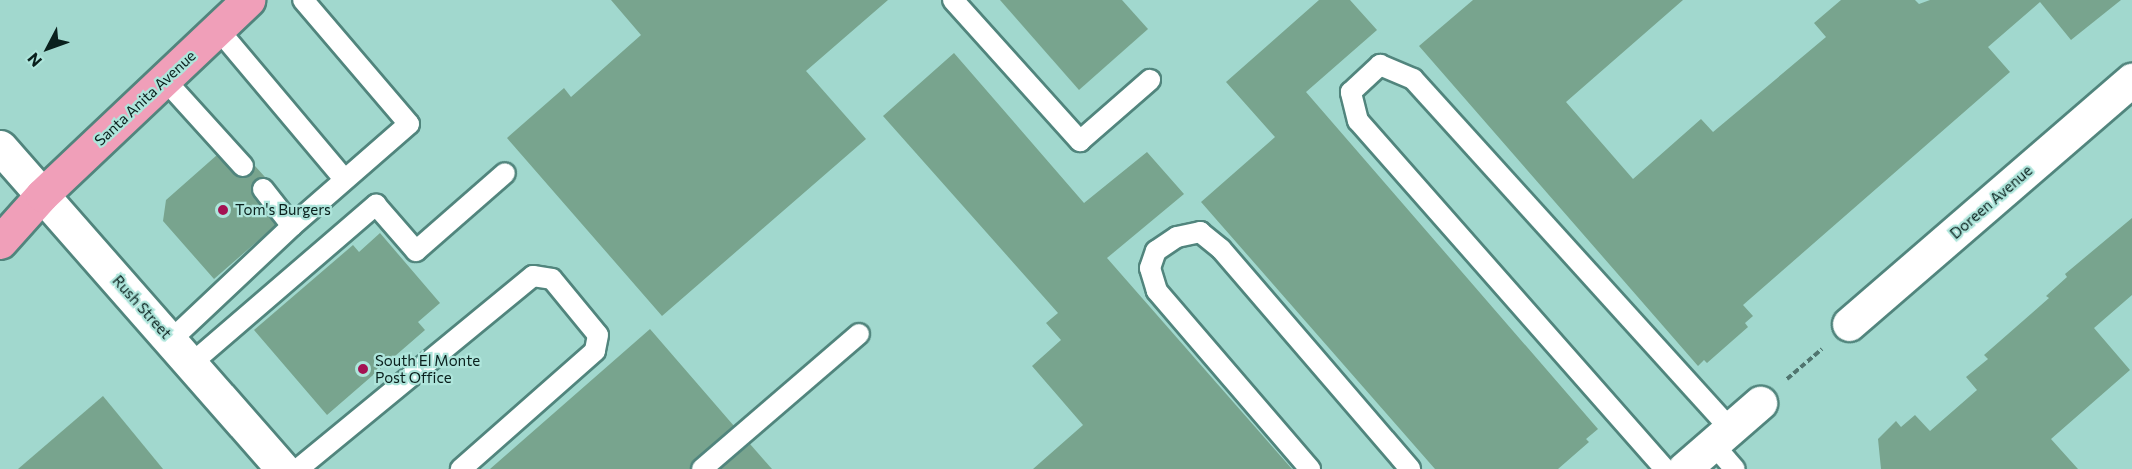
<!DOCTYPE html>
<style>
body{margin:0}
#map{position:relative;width:2132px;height:469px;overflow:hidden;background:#a1d8ce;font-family:Commissioner,sans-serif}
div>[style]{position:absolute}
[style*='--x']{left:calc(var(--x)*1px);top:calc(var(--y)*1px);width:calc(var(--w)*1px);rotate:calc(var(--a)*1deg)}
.building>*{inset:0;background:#78a48e}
.path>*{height:4px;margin-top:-2px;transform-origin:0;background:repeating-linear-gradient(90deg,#50756f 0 6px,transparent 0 9px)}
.roads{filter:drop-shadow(2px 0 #51857d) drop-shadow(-2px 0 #51857d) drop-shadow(0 2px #51857d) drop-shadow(0 -2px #51857d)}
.service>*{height:20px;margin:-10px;padding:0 10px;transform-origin:10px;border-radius:10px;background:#fff}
.minor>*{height:33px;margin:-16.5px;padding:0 16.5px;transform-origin:16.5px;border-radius:16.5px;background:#fff}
.tertiary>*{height:33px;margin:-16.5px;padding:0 16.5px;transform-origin:16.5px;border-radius:16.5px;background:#fff}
.primary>*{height:33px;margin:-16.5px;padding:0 16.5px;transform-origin:16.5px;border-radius:16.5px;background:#f09fb9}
.dots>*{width:16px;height:16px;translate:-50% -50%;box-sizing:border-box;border:3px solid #aee5db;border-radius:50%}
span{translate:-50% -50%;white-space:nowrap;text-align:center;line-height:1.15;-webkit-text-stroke:4.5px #aee5db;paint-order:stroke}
.street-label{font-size:15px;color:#0a201d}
.poi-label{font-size:15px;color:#0a201d}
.left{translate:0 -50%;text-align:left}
.north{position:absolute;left:18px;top:18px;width:60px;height:60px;-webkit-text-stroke:4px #aee5db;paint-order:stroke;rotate:229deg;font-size:16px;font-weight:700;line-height:24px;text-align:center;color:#0a201d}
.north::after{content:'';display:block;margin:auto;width:21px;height:27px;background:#0a201d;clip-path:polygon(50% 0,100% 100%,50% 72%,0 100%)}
</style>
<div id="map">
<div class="building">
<div style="clip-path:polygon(611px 0,888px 0,806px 71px,866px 139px,662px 316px,507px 138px,564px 88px,571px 97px,641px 35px)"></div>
<div style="clip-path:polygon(1000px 0,1122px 0,1148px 29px,1079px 90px)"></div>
<div style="clip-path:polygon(1319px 0,1350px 0,1377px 30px,1306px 92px,1598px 429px,1586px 439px,1589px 442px,1558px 469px,1435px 469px,1201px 202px,1275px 137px,1226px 82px)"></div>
<div style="clip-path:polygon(1473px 0,1683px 0,1566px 102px,1633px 179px,1701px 119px,1713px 132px,1826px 37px,1814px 23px,1841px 0,1915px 0,1919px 4px,1930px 0,2121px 0,2071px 40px,2040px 2px,1988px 47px,2010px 72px,1743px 305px,1753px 316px,1745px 323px,1748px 327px,1707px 363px,1704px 360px,1698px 366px,1419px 46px)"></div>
<div style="clip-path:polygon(954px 53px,1084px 203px,1147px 152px,1184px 194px,1107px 258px,1292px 469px,1033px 469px,1083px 425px,1032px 366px,1061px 340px,1046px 323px,1058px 313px,883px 116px)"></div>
<div style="clip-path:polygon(217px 155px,239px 177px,251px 175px,255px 166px,265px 177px,255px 180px,251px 191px,276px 225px,214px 279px,163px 221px,166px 200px)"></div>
<div style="clip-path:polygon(2132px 218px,2132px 295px,2094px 328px,2130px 370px,2051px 439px,2078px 469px,1881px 469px,1878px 439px,1896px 421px,1901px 427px,1915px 415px,1930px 431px,1977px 390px,1966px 377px,1988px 359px,1984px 355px,2049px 298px,2046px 296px,2067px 277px,2065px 274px)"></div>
<div style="clip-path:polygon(380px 233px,440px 303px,418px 322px,425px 330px,327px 415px,254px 330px,353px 245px,359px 252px)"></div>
<div style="clip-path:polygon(650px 329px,734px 426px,694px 460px,690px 469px,490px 469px)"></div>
<div style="clip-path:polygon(103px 396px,163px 469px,18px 469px)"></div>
<div style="clip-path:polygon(750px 444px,772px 469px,720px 469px)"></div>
</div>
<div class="path">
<div style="--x:1787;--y:379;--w:46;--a:-40.6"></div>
</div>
<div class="roads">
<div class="service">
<div style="--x:953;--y:0;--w:190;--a:48"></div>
<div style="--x:1080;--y:141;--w:93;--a:-41.1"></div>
<div style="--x:217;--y:28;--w:197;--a:49.9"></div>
<div style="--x:165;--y:80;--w:116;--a:47.8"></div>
<div style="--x:263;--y:189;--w:47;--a:51.9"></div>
<div style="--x:292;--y:226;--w:155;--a:-41.1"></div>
<div style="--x:409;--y:124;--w:163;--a:-130.5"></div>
<div style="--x:171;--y:340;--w:166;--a:-43.3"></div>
<div style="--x:192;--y:363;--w:243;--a:-40.7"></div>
<div style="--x:376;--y:205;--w:61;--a:49"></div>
<div style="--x:416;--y:251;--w:118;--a:-41.2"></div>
<div style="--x:1713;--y:444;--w:33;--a:49"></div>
<div style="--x:298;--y:469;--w:304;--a:-39.4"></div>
<div style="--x:533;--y:276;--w:19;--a:9"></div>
<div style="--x:552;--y:279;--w:72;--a:50.6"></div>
<div style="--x:598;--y:335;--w:16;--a:101"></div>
<div style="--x:595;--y:351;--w:179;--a:138.6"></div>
<div style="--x:702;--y:469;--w:207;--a:-40.7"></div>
<div style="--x:1310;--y:469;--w:235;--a:-130.7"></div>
<div style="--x:1157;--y:291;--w:24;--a:-107"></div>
<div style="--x:1150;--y:268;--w:18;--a:-71"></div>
<div style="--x:1156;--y:251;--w:25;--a:-34"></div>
<div style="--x:1177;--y:237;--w:24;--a:-12"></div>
<div style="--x:1200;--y:232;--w:27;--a:39"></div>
<div style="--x:1221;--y:249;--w:290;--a:49.3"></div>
<div style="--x:1665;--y:469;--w:464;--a:-131.4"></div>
<div style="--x:1358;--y:121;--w:30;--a:-104"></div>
<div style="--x:1351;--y:92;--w:40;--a:-43"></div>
<div style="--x:1380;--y:65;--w:36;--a:23"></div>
<div style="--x:1413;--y:79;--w:472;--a:47.8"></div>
</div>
<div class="minor">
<div style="--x:1849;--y:324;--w:374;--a:-40.8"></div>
<div style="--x:1684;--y:469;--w:101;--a:-41"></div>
</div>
<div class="tertiary">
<div style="--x:0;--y:147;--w:429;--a:48.7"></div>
</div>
<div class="primary">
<div style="--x:0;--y:242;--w:63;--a:-48.2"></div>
<div style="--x:42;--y:195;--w:284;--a:-43.4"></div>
</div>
</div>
<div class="dots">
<div style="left:223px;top:210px;background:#a41252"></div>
<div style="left:363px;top:369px;background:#a41252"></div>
</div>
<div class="street-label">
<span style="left:145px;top:98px;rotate:-43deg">Santa Anita Avenue</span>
<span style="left:1991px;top:202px;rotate:-41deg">Doreen Avenue</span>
<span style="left:142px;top:307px;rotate:48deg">Rush Street</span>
</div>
<div class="poi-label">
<span class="left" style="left:235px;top:210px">Tom's Burgers</span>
<span class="left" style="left:375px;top:369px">South El Monte<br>Post Office</span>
</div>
<div class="north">N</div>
</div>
